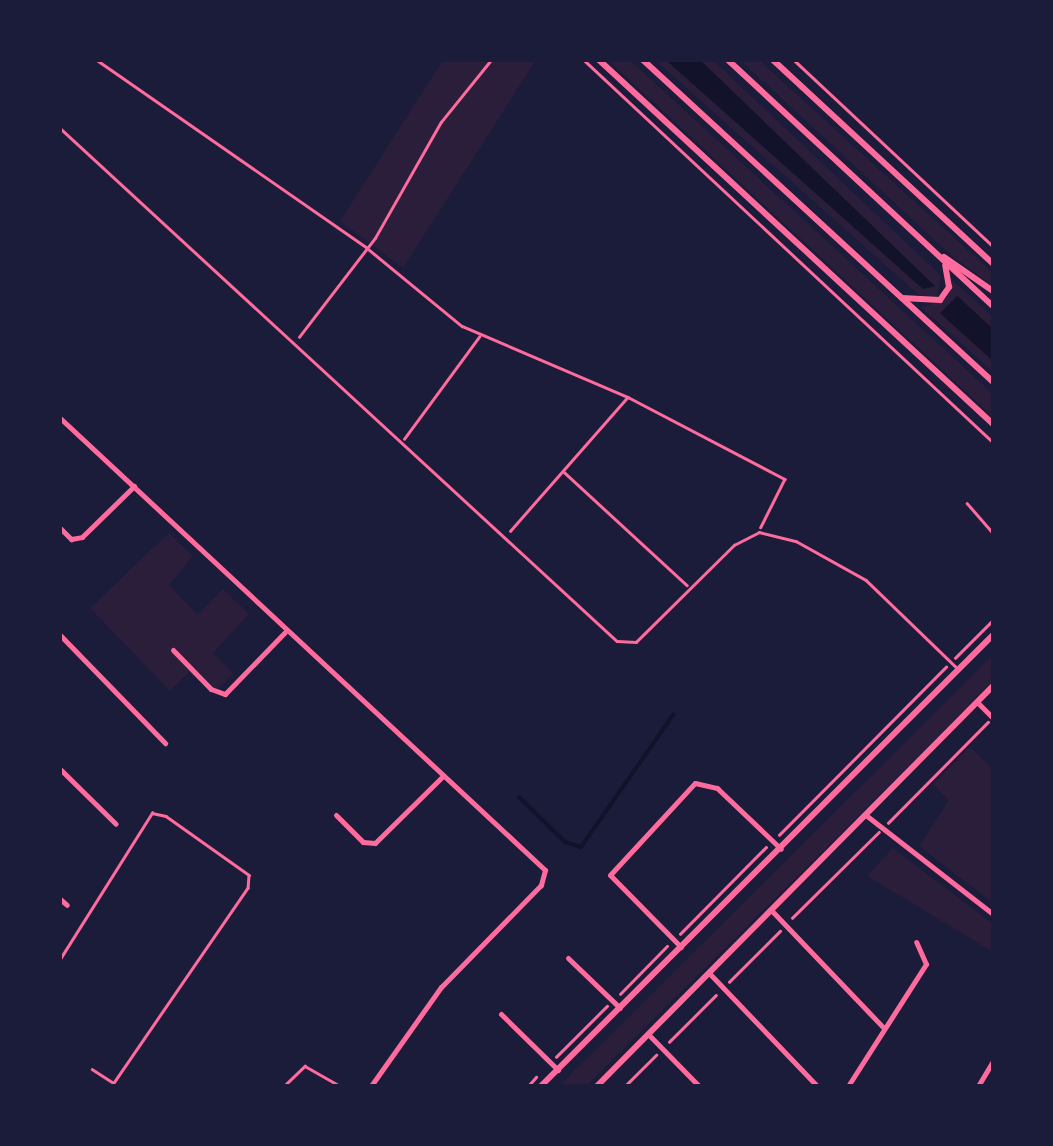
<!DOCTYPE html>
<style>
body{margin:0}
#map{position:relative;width:1053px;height:1146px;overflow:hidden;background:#1b1b3a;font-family:"PT Sans Narrow",sans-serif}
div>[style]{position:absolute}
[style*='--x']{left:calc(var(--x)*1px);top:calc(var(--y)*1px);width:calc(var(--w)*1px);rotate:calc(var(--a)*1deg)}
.green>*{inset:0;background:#2a1e3b}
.water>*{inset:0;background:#12122b}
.stream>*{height:4px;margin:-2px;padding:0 2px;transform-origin:2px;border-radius:2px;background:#12122b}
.path>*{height:2.5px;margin:-1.25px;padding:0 1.25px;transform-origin:1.25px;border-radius:1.25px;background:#ff6b9d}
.service>*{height:2.5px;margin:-1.25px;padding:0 1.25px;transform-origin:1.25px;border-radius:1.25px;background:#ff6b9d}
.minor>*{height:5px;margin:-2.5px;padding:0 2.5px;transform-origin:2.5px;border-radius:2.5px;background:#ff6b9d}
.tertiary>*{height:6px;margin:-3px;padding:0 3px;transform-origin:3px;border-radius:3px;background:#ff6b9d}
.secondary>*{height:6px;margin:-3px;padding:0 3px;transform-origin:3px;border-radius:3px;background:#ff6b9d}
span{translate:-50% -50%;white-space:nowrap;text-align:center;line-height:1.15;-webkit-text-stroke:10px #1b1b3a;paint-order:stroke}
.frame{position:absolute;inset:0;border:62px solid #1b1b3a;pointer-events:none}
</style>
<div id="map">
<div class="green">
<div style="clip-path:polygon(443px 60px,536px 60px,403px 268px,340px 221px)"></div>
<div style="clip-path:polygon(608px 60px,630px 60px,993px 394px,993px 417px)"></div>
<div style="clip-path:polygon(655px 60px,666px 60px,923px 289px,935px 287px,700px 60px,713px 60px,933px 268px,941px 277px,937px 297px,919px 295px)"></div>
<div style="clip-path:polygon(740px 60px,759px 60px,993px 273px,993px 286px,952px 256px)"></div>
<div style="clip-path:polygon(952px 280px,993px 317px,993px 329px,958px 296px,941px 314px,993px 361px,993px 372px,922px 308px,947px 297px)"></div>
<div style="clip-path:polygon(169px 533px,193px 556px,169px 585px,198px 615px,223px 589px,249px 614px,213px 653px,233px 673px,212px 694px,189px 672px,170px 691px,90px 608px)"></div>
<div style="clip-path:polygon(993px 655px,993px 680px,933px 742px,586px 1086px,559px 1086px)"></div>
<div style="clip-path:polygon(970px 747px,993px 769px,993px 903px,919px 846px,949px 800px,933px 784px)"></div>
<div style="clip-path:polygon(893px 848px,993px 924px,993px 952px,867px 876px)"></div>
</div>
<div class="water">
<div style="clip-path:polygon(666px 60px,700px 60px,935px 286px,923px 289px)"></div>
<div style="clip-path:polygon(957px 296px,993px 329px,993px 361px,940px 313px)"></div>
</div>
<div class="stream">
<div style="--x:519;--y:797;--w:64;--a:44.4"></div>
<div style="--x:565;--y:842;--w:17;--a:17"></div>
<div style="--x:581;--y:847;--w:161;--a:-55.1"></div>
</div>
<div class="path">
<div style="--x:97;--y:60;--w:329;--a:34.8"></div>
<div style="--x:367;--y:248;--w:123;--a:39.4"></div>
<div style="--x:462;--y:326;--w:181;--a:23.2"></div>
<div style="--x:628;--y:397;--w:177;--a:27.6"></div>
<div style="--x:785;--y:479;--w:54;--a:116.6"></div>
<div style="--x:584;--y:60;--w:560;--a:43.05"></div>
<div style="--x:794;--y:60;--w:272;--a:43.1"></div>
<div style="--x:299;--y:337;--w:125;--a:-52.5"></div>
<div style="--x:375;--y:238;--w:133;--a:-60.4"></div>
<div style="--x:441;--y:122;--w:80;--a:-51.1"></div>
<div style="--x:404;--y:439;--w:127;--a:-53.7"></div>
<div style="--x:564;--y:472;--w:167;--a:42.6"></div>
<div style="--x:510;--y:531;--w:177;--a:-48.7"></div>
<div style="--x:955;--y:658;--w:54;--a:-45"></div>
<div style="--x:888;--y:823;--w:142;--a:-45.3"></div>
<div style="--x:779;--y:835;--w:237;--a:-45.2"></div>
<div style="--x:792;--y:918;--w:122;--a:-44.7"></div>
<div style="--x:680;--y:934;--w:122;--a:-45.3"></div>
<div style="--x:729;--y:982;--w:72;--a:-45"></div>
<div style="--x:620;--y:994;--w:67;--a:-45.6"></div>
<div style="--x:669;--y:1042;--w:66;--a:-45"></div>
<div style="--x:556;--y:1057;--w:72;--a:-45"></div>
<div style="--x:528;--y:1086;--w:12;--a:-48"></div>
<div style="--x:625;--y:1086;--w:44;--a:-45"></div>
</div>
<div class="service">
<div style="--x:60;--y:128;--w:757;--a:42.65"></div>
<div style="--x:617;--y:641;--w:19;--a:3"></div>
<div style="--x:636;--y:642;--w:138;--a:-44.7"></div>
<div style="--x:734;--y:545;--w:28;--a:-27"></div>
<div style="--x:759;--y:532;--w:38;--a:14"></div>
<div style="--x:796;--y:541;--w:80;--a:29.1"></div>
<div style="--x:866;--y:580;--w:125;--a:44"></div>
<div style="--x:967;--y:503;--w:40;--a:49"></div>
<div style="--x:60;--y:959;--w:173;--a:-57.8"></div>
<div style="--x:152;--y:813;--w:14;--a:12"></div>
<div style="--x:166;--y:816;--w:102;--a:35.4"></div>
<div style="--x:249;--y:875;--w:13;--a:94"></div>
<div style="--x:248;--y:888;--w:240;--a:124.5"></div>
<div style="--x:92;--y:1069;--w:24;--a:33"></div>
<div style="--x:284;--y:1086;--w:29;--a:-44"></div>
<div style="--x:305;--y:1066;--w:40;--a:29.7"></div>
</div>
<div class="minor">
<div style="--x:60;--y:418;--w:663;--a:42.98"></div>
<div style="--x:545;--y:870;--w:16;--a:105"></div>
<div style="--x:541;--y:885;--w:143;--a:134.4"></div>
<div style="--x:441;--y:987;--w:121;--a:125.3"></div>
<div style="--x:60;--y:528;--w:16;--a:45"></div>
<div style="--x:71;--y:539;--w:11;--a:-10"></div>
<div style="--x:82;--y:537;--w:73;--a:-44.4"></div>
<div style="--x:60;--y:635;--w:151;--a:45.8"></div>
<div style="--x:173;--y:650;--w:54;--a:45.7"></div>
<div style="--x:211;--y:689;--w:15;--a:20"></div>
<div style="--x:225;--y:694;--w:86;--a:-45.9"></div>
<div style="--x:977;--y:702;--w:23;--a:45"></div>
<div style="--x:60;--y:769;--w:78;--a:44.5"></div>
<div style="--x:336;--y:815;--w:38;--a:45"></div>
<div style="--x:363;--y:842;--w:12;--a:5"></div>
<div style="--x:375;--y:843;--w:94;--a:-44.6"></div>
<div style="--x:867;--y:816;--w:160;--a:37.9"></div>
<div style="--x:60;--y:899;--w:9;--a:41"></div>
<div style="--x:772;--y:911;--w:161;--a:46.3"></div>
<div style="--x:681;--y:947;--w:101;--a:-134.6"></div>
<div style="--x:610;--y:875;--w:125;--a:-47.3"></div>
<div style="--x:695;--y:783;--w:23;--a:13"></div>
<div style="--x:717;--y:788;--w:88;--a:43.6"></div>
<div style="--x:568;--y:958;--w:72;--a:43.9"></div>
<div style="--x:710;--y:974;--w:155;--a:46.3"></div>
<div style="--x:501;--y:1014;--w:80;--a:44.5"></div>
<div style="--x:649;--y:1035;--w:71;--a:45.6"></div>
<div style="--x:848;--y:1086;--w:145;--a:-57.4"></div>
<div style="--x:926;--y:964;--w:24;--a:-114"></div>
<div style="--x:978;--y:1086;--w:29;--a:-59"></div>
</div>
<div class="tertiary">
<div style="--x:599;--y:60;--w:536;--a:42.73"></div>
<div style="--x:773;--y:60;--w:300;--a:42.8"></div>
</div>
<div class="secondary">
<div style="--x:643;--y:60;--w:476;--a:42.6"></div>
<div style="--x:728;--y:60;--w:362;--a:42.9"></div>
<div style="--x:944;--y:257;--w:60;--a:34.8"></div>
<div style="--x:902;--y:298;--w:38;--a:3"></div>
<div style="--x:940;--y:300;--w:16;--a:-55"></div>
<div style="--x:949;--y:287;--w:22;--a:-100"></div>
<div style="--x:541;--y:1086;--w:639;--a:-44.94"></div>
<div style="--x:597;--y:1086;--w:563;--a:-45.29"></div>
</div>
<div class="frame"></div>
</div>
